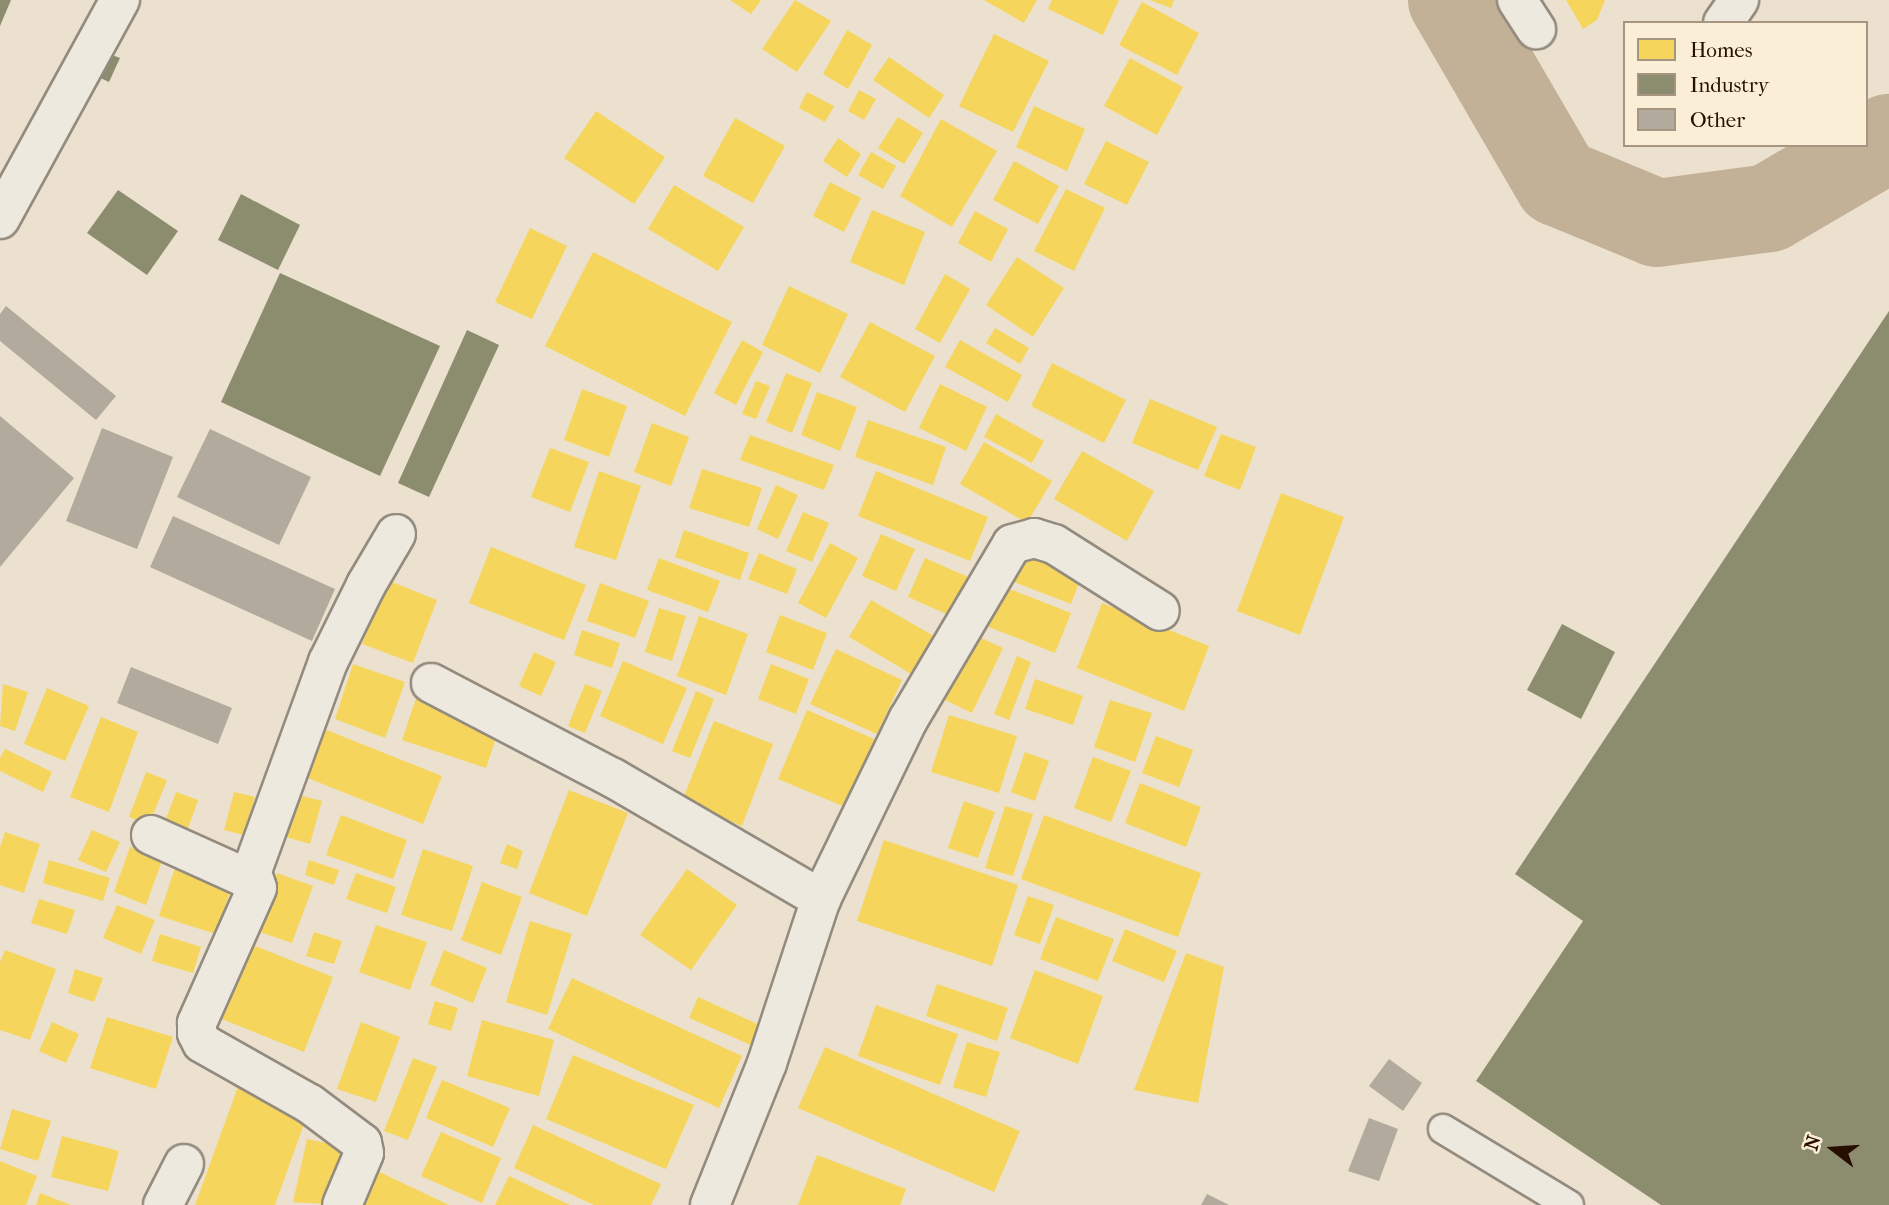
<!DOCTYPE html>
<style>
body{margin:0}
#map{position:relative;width:1889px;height:1205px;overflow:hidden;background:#ebe1ce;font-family:"IM FELL French Canon",serif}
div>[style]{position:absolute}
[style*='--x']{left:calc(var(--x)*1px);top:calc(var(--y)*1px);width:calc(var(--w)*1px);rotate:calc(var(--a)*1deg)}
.homes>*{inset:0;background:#f6d55c}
.industry>*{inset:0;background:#8c8c6e}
.river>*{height:88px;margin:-44px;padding:0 44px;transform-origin:44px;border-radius:44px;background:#c2b197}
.building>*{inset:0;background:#b2aa9c}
.roads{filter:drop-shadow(2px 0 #948b7f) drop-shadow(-2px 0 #948b7f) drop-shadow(0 2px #948b7f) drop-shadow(0 -2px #948b7f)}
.lane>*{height:28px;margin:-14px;padding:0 14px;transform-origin:14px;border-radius:14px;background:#eee9df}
.street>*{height:38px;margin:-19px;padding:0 19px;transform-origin:19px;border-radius:19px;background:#eee9df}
span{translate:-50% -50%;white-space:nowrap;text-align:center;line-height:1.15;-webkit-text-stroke:7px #faeed7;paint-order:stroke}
.legend{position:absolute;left:1623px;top:21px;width:245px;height:126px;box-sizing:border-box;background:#faeed7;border:2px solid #a59581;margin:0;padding:9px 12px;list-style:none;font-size:21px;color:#260f01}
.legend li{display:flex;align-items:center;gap:14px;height:35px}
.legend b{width:35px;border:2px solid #a59581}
.north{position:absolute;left:1798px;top:1114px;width:70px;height:70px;-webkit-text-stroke:5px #faeed7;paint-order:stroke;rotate:287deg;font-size:19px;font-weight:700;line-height:28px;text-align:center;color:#260f01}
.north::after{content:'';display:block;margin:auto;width:24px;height:32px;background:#260f01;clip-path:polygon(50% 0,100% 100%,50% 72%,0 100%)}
</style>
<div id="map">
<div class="homes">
<div style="clip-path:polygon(730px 0,761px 0,751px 14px)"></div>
<div style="clip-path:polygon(795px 0,831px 21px,797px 72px,762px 49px)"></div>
<div style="clip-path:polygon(984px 0,1037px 0,1024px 23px)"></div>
<div style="clip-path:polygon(1052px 0,1119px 0,1103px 35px,1048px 9px)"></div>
<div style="clip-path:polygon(1150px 0,1174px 0,1171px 8px)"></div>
<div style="clip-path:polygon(1566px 0,1605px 0,1597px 20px,1583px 29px)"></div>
<div style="clip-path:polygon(1142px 2px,1199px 33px,1177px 75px,1119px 45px)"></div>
<div style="clip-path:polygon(847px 30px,872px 45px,848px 89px,823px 74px)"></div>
<div style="clip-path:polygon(994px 34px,1049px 61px,1013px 132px,959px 106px)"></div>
<div style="clip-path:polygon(889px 57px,944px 95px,929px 118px,873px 80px)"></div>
<div style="clip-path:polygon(1130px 58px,1183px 87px,1157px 135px,1104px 106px)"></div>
<div style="clip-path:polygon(859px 90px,876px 99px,864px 120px,848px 111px)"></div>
<div style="clip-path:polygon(807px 92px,834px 106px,825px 122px,799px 108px)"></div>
<div style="clip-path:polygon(1034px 106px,1085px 129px,1067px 171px,1016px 147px)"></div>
<div style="clip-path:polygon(596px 111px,665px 157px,634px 204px,564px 158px)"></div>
<div style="clip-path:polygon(898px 117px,923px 133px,904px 164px,878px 148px)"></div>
<div style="clip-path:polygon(735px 118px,785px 146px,753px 203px,703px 176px)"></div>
<div style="clip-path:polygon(941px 119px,997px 151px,952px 227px,900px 196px)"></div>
<div style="clip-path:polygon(838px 138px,861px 154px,847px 177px,823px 161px)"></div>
<div style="clip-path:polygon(1106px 141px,1149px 162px,1127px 205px,1084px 184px)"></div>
<div style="clip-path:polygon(871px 152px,896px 166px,883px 189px,858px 175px)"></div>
<div style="clip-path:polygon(1014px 161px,1059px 186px,1038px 224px,993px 200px)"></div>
<div style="clip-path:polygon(830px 182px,861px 198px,844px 232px,813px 216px)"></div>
<div style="clip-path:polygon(674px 185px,744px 227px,718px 271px,648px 229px)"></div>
<div style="clip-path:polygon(1066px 189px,1105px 208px,1074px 271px,1034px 251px)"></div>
<div style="clip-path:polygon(872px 210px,925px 232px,904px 285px,850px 262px)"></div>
<div style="clip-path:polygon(975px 211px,1008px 229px,991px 262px,958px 243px)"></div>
<div style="clip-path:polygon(530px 228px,567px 246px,532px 319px,495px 302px)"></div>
<div style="clip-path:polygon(593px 252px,732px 322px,685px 416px,545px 346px)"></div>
<div style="clip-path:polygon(1017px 257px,1064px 288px,1033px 337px,986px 305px)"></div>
<div style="clip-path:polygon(945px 274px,970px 289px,940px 343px,915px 329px)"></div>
<div style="clip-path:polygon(789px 286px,848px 314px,820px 373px,762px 345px)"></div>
<div style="clip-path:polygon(870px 322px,935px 356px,905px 412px,840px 377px)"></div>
<div style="clip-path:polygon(995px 328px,1029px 348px,1020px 364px,986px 343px)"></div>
<div style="clip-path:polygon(742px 340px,763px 352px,736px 405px,714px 393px)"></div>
<div style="clip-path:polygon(960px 340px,1022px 375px,1008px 402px,945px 367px)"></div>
<div style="clip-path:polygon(1052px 363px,1126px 400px,1104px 443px,1031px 406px)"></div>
<div style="clip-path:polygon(786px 373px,812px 383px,792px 433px,766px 422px)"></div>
<div style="clip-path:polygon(756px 381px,770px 386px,756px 419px,742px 414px)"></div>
<div style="clip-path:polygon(940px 384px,987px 407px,966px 451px,919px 428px)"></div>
<div style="clip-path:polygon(582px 389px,627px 406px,609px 457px,564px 440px)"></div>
<div style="clip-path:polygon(817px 392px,857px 407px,840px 451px,801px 435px)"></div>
<div style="clip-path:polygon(1150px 399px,1217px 427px,1198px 470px,1132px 443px)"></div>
<div style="clip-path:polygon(996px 414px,1044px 441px,1032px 463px,984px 437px)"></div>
<div style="clip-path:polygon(868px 420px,946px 447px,933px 485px,855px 457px)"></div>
<div style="clip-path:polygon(652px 423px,689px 437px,671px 486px,634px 472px)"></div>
<div style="clip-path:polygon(1221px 434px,1256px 447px,1240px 490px,1204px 476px)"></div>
<div style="clip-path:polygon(750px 435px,834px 465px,824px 490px,740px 460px)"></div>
<div style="clip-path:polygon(984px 442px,1052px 481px,1027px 523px,960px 484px)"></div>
<div style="clip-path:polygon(550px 448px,589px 462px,570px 512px,531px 497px)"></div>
<div style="clip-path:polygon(1082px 451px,1154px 491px,1127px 541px,1054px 499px)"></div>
<div style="clip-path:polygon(702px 469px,762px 488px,749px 527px,689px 508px)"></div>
<div style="clip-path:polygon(599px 471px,641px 486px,616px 560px,574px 547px)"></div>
<div style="clip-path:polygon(876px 471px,988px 517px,970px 561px,858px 516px)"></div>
<div style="clip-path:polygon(776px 485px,798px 495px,778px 539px,757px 529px)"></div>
<div style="clip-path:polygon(1281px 493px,1344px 517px,1300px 635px,1237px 611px)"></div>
<div style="clip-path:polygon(803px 512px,829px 523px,812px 562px,786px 551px)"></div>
<div style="clip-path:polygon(684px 530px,749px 553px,740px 580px,675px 557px)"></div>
<div style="clip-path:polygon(881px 534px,915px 549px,896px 591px,862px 576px)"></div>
<div style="clip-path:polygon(830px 543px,858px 558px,826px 618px,798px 603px)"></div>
<div style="clip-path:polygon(491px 547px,586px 585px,564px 640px,469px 603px)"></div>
<div style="clip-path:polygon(1017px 550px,1082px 575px,1071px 604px,1006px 579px)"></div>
<div style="clip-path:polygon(759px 553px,797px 569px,787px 594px,748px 579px)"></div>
<div style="clip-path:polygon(659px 558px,720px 581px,708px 612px,647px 590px)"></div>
<div style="clip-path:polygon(925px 558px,968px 577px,951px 616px,908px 597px)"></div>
<div style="clip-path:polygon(387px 580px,437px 600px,413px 663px,362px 644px)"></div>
<div style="clip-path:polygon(600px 583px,649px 601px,635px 638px,587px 621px)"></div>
<div style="clip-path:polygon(994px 583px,1071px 613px,1055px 653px,979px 623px)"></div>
<div style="clip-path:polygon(871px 600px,941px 640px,918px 678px,849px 637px)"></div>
<div style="clip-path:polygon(1102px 603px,1209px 646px,1184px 711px,1077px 668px)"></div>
<div style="clip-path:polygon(659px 608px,686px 616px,672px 661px,645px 652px)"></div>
<div style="clip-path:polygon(780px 615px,827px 633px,813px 670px,766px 652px)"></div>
<div style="clip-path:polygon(699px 616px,748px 634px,726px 695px,677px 676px)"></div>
<div style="clip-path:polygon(582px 630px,620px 643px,612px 668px,574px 655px)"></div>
<div style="clip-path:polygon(972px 634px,1003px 648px,972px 713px,941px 698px)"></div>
<div style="clip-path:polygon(836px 649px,902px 680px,877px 734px,810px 704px)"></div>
<div style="clip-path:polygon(534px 652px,556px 662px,541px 696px,519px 686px)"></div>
<div style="clip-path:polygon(1017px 656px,1031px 662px,1009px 720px,994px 714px)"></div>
<div style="clip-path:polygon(623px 661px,687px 688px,663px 744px,600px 716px)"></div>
<div style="clip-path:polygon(353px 664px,405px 682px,385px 738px,335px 719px)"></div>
<div style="clip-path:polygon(771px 664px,809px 679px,796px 714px,758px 699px)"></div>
<div style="clip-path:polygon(1035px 679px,1083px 696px,1073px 725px,1025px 709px)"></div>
<div style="clip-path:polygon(3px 684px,28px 692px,15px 731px,0 726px)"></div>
<div style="clip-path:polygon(585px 684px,602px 691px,585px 733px,568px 726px)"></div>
<div style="clip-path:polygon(47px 688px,89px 706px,65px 761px,24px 744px)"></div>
<div style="clip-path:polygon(696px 691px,714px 699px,690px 758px,672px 751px)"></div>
<div style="clip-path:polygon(416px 698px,500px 726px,486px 768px,402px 740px)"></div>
<div style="clip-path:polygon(1110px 700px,1152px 713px,1135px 762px,1094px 747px)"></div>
<div style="clip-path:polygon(807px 710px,881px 742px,852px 810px,778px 779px)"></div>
<div style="clip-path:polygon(949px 715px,1017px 736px,999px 793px,931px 772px)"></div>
<div style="clip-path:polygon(101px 717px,138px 732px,109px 812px,70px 797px)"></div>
<div style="clip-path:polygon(714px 721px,773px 744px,742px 826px,682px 801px)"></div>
<div style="clip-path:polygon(309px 723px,442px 776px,423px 824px,290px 771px)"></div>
<div style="clip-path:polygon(1156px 736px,1193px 750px,1179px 787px,1142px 773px)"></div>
<div style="clip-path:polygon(5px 749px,52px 772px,43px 792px,0 771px,0 758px)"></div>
<div style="clip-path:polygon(1025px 752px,1049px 761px,1035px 801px,1011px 792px)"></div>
<div style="clip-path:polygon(1093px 757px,1131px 771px,1111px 822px,1074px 808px)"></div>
<div style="clip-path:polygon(146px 772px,167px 780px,149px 825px,129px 817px)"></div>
<div style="clip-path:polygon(1140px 783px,1201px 807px,1186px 847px,1125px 823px)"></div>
<div style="clip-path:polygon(569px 790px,628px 813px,587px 916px,529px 893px)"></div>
<div style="clip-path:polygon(176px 792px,198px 800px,186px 834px,163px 827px)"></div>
<div style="clip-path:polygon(234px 792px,255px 797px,244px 835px,224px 830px)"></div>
<div style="clip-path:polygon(298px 795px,322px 801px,310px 844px,286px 837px)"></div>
<div style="clip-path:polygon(964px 801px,995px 812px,978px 858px,948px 848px)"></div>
<div style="clip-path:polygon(1005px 806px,1033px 814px,1013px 876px,985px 868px)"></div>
<div style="clip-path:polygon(341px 815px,407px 840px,393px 879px,326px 855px)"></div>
<div style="clip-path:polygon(1044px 815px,1201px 873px,1178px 937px,1021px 879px)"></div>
<div style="clip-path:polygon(92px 830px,120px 842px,106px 872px,78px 860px)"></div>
<div style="clip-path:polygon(5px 832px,40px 844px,24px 893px,0 885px,0 847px)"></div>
<div style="clip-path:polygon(884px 840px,1018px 885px,992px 966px,857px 921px)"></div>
<div style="clip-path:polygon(507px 844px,523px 851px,517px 869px,500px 863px)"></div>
<div style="clip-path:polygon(130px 847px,163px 858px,146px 905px,114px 892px)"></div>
<div style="clip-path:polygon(423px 849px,473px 866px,452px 931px,401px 915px)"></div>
<div style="clip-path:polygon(49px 860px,110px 878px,103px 901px,43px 883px)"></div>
<div style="clip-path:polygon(309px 860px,339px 870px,334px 885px,305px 875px)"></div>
<div style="clip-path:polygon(176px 865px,233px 883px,216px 934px,159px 916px)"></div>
<div style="clip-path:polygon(687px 869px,737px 905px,691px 970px,640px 935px)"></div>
<div style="clip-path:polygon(277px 873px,313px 886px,292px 943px,257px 931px)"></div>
<div style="clip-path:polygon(356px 873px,396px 887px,387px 913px,346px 899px)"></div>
<div style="clip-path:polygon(482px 882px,522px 897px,501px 955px,461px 940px)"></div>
<div style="clip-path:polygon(1028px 896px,1054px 905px,1040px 944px,1014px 935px)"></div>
<div style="clip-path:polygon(39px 899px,75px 910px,67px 934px,31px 923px)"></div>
<div style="clip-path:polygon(117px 905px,155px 920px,141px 954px,103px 938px)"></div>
<div style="clip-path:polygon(1056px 917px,1114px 939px,1098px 981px,1040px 959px)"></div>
<div style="clip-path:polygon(530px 921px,572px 934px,547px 1015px,506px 1002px)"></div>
<div style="clip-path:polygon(376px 925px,427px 942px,410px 990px,359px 972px)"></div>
<div style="clip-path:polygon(1125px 929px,1177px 951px,1164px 982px,1112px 961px)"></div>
<div style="clip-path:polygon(314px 932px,342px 941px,334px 964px,306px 956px)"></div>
<div style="clip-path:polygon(160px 934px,201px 947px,193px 973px,152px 961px)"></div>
<div style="clip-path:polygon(243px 941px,333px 977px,304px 1052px,214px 1016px)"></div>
<div style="clip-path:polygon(5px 950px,56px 969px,30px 1040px,0 1030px,0 962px)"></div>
<div style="clip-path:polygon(444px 950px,487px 968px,473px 1003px,430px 985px)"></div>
<div style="clip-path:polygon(1186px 953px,1224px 967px,1198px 1103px,1134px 1090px)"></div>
<div style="clip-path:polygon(75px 969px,103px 978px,94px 1002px,68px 993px)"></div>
<div style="clip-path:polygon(1035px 970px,1103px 996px,1078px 1064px,1010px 1038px)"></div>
<div style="clip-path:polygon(572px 978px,742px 1056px,719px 1108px,548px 1029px)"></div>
<div style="clip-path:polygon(937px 984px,1008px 1008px,997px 1041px,926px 1016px)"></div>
<div style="clip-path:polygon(698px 997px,762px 1026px,753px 1046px,689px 1018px)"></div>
<div style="clip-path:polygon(435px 1001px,458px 1008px,451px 1031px,428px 1024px)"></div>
<div style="clip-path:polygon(876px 1005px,958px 1034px,940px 1085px,858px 1056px)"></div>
<div style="clip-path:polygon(107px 1017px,173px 1037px,156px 1089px,90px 1068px)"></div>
<div style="clip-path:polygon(482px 1020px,554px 1040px,539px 1096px,467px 1076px)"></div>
<div style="clip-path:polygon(52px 1022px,79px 1034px,66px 1063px,39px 1051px)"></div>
<div style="clip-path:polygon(361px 1022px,400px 1037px,376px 1102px,337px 1089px)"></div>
<div style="clip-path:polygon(967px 1042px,1000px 1052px,986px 1097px,953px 1087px)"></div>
<div style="clip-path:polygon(825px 1047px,1020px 1131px,994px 1192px,798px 1108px)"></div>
<div style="clip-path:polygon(573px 1055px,694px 1105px,666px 1169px,546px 1119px)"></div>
<div style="clip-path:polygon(413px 1058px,437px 1067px,408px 1140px,384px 1131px)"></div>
<div style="clip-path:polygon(442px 1080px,510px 1108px,493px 1147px,426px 1118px)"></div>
<div style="clip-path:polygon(239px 1084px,309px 1110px,275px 1205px,195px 1205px)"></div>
<div style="clip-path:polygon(12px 1109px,51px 1121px,38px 1161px,0 1149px)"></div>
<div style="clip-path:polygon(533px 1125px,661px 1184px,651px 1205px,594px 1205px,514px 1168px)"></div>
<div style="clip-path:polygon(441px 1132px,501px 1158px,482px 1203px,421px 1176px)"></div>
<div style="clip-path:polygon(62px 1136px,119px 1151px,108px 1191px,51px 1177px)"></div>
<div style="clip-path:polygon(307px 1139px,350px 1148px,337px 1205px,293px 1202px)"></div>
<div style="clip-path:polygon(817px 1155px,906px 1189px,900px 1205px,798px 1205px)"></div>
<div style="clip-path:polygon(0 1161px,37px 1176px,26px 1205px,0 1205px)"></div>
<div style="clip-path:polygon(369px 1167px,449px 1205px,351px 1205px)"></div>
<div style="clip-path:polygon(509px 1176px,570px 1205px,495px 1205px)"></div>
<div style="clip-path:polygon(40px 1193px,71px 1205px,36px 1205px)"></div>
</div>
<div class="industry">
<div style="clip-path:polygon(0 0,11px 0,0 26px)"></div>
<div style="clip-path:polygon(104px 52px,120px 58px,109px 82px,94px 75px)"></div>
<div style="clip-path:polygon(118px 190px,178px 231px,147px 275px,87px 233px)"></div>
<div style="clip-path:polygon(241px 194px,300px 225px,278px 270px,218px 240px)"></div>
<div style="clip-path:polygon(280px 273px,440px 346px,380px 476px,221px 402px)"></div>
<div style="clip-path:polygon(1889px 311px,1889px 1205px,1661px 1205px,1476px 1081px,1583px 921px,1515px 874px)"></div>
<div style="clip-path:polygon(467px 330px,499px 345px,429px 497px,398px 483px)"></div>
<div style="clip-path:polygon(1562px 624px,1615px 652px,1581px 719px,1527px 690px)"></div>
</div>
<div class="river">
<div style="--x:1452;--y:0;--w:211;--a:59.8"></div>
<div style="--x:1558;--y:182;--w:107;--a:22.5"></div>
<div style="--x:1657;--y:223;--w:113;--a:-7.6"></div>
<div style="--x:1769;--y:208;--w:139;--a:-30.3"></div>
</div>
<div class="building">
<div style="clip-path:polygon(6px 306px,116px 396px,96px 420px,0 341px,0 314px)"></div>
<div style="clip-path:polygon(0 416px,74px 478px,0 567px)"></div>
<div style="clip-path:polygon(102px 428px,173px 457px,137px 549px,66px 521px)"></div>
<div style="clip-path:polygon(210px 429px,311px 477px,279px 545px,177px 497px)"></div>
<div style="clip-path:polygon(173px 516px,335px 589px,312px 641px,150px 567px)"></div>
<div style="clip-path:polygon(131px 667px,232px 708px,218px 744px,117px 703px)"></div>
<div style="clip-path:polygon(1389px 1059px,1422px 1083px,1403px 1111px,1369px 1086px)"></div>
<div style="clip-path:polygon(1369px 1118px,1398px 1129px,1379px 1181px,1348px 1171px)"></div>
<div style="clip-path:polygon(1207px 1194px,1229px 1205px,1201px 1205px)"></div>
</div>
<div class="roads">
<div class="lane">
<div style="--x:1443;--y:1129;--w:147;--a:31.1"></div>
</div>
<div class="street">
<div style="--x:1517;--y:0;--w:35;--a:57"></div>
<div style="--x:1723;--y:23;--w:28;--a:-55"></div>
<div style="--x:0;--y:219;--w:250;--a:-61.3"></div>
<div style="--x:431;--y:683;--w:205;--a:27.6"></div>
<div style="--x:613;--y:778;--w:241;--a:30.2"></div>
<div style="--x:151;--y:835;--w:114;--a:24.3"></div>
<div style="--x:255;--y:882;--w:6;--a:72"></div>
<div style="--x:257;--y:888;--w:148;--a:114"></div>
<div style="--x:197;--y:1023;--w:10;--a:90"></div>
<div style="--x:197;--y:1033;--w:11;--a:63"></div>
<div style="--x:202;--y:1043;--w:124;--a:29.5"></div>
<div style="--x:310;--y:1104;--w:65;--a:36.9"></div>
<div style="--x:362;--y:1143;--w:10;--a:79"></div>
<div style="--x:364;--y:1153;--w:56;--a:112.9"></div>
<div style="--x:249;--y:879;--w:231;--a:-70"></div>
<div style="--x:328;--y:662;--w:86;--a:-63.7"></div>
<div style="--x:366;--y:585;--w:59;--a:-59.5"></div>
<div style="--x:163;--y:1205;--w:46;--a:-62.9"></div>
<div style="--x:710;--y:1205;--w:153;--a:-68.1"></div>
<div style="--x:767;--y:1063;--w:173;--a:-71.8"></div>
<div style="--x:821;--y:899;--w:199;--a:-64.1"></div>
<div style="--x:908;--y:720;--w:204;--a:-59.4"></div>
<div style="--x:1012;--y:544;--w:23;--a:-15"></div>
<div style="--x:1034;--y:538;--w:21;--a:17"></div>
<div style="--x:1054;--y:544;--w:125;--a:32.3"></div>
</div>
</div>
<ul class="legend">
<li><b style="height:19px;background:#f6d55c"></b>Homes</li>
<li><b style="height:19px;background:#8c8c6e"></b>Industry</li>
<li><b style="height:19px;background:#b2aa9c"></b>Other</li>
</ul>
<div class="north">N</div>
</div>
